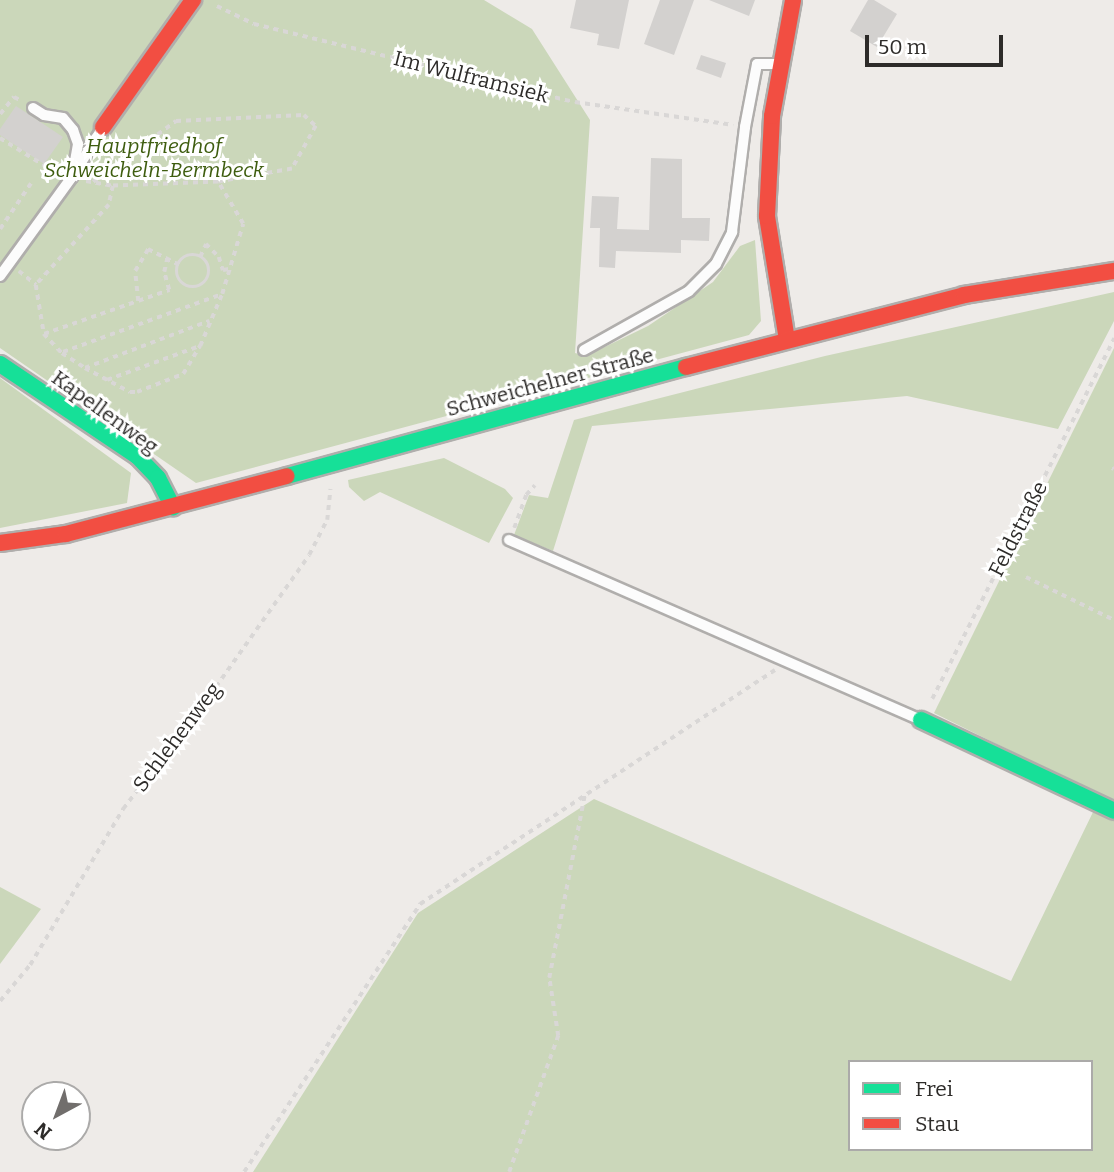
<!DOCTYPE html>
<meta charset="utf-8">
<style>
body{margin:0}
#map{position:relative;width:1114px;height:1172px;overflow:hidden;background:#eeebe8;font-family:Bitter,serif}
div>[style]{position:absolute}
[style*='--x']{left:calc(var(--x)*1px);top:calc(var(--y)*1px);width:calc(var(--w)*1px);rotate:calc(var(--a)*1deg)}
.green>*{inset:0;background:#cbd7ba}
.building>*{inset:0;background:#d3d1cf}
.path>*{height:3.5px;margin-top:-1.75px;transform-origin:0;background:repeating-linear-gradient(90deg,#d9d7d6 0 5px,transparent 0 10px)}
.path>.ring{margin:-1.75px;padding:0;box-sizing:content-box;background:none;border:3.5px solid #d9d7d6;border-radius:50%}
.roads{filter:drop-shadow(2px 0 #b0aeac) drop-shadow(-2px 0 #b0aeac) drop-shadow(0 2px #b0aeac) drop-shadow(0 -2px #b0aeac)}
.lane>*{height:10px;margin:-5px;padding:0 5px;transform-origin:5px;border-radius:5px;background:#fcfcfc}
.fast>*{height:16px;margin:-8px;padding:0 8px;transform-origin:8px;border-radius:8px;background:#16e098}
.jam>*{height:16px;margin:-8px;padding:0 8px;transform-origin:8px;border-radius:8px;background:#f24e42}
span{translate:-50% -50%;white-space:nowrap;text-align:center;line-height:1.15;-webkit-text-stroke:6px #fff;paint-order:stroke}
.street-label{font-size:21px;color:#2d2b29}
.park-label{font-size:21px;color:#3e5d0f;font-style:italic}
.legend{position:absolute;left:848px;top:1060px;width:245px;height:91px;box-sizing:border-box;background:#fff;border:2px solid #abaaa9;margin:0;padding:9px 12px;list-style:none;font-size:21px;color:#2d2b29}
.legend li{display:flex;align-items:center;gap:14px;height:35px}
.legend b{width:35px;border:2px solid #abaaa9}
.north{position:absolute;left:21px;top:1081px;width:70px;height:70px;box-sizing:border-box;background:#fff;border:2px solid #abaaa9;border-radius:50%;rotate:221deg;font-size:19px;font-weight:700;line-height:28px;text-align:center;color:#2d2b29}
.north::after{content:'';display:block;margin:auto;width:24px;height:32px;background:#716e6c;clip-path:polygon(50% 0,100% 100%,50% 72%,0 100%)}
.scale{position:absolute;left:865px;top:35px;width:138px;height:32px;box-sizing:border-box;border:4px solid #2d2b29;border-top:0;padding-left:9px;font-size:21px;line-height:24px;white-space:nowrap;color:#2d2b29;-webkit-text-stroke:5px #fff;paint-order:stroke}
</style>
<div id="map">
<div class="green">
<div style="clip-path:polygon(0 0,484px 0,532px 29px,590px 120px,575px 353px,586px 356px,648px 326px,713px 282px,740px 246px,755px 240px,761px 321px,749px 335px,196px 483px,0 348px)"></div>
<div style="clip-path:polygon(1114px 292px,1114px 321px,1058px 429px,907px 396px,592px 426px,553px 551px,514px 535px,529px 495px,548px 498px,574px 420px,825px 356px)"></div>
<div style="clip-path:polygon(1114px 348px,1114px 802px,934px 713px)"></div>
<div style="clip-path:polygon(0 378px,131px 473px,127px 503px,0 528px)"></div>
<div style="clip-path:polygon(444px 458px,505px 489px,513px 498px,489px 543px,380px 492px,364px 501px,349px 487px,348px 480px)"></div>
<div style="clip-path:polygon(evenodd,594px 799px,1011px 981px,1094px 810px,1114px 819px,1114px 1172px,253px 1172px,418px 913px,594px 799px,850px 1062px,1091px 1062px,1091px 1149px,850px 1149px,850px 1062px)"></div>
<div style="clip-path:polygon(0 887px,41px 909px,0 964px)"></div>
</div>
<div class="building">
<div style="clip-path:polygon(576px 0,629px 0,619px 49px,597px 45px,599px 34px,570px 28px)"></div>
<div style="clip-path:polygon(660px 0,694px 0,674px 55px,644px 44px)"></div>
<div style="clip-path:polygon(709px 0,755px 0,749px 16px)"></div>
<div style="clip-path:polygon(868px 0,874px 0,897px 14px,877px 47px,850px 31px)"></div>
<div style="clip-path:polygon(701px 55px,726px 63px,721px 78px,696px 69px)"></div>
<div style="clip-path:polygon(16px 106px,63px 137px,44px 164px,0 135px,0 129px)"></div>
<div style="clip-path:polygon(651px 158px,682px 159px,682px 218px,710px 218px,709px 241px,681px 240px,681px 253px,616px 251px,615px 268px,599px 267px,600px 228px,590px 228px,592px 196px,619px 197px,617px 229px,649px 230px)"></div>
</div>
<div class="path">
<div style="--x:217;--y:6;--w:41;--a:25.9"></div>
<div style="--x:254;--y:24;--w:330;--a:13.7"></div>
<div style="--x:575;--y:102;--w:160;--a:8.3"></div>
<div style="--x:0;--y:114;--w:22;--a:-51"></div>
<div style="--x:14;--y:97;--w:9;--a:27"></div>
<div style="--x:0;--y:138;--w:68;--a:31.8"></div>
<div style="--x:86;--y:181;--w:27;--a:10"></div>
<div style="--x:113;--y:186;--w:19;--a:102"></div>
<div style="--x:109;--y:205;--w:108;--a:132.4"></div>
<div style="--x:36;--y:285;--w:50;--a:80.7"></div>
<div style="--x:44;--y:334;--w:26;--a:47"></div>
<div style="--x:62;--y:353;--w:27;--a:33"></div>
<div style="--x:85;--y:368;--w:51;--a:28.1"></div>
<div style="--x:130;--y:392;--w:7;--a:0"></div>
<div style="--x:137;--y:392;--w:49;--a:-21.4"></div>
<div style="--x:183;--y:374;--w:33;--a:-59"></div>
<div style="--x:200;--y:346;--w:56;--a:-67.1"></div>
<div style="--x:222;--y:294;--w:73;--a:-73.3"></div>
<div style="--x:243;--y:224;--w:49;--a:-120.8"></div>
<div style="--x:218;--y:182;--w:105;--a:177.8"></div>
<div style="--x:93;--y:182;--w:103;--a:-36.3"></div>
<div style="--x:176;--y:121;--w:128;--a:-2.7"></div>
<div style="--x:304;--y:115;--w:16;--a:43"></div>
<div style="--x:316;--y:126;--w:49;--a:119.2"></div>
<div style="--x:292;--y:169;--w:75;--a:170"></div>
<div style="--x:0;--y:229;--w:55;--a:-56"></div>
<div class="ring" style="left:177px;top:255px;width:28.5px;height:28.5px"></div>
<div style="--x:200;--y:257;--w:14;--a:-65"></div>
<div style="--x:206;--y:244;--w:18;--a:45"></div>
<div style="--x:219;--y:257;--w:14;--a:73"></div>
<div style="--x:223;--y:270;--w:6;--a:-9"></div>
<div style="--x:19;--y:271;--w:22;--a:39"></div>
<div style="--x:138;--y:301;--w:30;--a:-96"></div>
<div style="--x:135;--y:271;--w:26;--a:-59"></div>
<div style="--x:148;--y:249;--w:35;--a:27"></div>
<div style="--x:44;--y:334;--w:133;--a:-19.4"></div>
<div style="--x:169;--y:290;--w:19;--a:-106"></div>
<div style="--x:164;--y:272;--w:13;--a:-77"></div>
<div style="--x:63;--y:352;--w:169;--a:-20"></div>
<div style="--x:85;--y:368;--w:133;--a:-20.8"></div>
<div style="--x:107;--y:380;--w:99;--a:-20.1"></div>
<div style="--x:1112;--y:468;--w:2;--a:27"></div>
<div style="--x:514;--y:528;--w:35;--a:-70"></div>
<div style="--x:526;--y:495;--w:13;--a:-48"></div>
<div style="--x:1026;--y:577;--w:98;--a:26"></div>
<div style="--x:932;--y:699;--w:404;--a:-63.2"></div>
<div style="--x:0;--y:1001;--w:47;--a:-50.2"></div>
<div style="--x:30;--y:965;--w:182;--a:-59.2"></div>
<div style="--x:123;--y:809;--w:143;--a:-52.7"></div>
<div style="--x:210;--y:695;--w:171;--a:-54.7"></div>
<div style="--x:309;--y:555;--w:39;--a:-63"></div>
<div style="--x:327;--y:520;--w:31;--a:-84"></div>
<div style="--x:244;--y:1172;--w:321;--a:-56.7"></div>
<div style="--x:420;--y:904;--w:425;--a:-33.4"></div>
<div style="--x:509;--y:1172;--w:145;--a:-70.2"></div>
<div style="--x:558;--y:1036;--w:59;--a:-98.8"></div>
<div style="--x:549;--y:978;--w:188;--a:-79"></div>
</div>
<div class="roads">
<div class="lane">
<div style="--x:33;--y:108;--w:13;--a:32"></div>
<div style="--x:44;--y:115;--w:19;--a:9"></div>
<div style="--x:63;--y:118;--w:16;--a:50"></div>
<div style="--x:73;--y:130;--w:15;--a:70"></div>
<div style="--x:78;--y:144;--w:27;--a:100"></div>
<div style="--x:0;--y:276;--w:122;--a:-54"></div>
<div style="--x:72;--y:177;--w:57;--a:-58"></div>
<div style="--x:584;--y:350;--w:120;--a:-29.3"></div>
<div style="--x:689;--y:291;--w:38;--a:-45"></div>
<div style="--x:716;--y:264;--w:36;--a:-63"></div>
<div style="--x:732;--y:232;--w:106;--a:-82.9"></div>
<div style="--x:745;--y:127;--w:64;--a:-79.2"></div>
<div style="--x:757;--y:64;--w:20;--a:0"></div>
<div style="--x:509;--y:540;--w:446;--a:23.6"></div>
</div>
<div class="fast">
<div style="--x:0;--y:364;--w:165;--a:33.9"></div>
<div style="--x:137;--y:456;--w:30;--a:46"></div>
<div style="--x:158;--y:478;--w:33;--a:63"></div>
<div style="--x:287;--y:476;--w:414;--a:-15.3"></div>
<div style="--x:921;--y:720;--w:213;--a:25.2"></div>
</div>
<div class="jam">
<div style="--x:103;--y:127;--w:156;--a:-54.7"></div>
<div style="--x:787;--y:340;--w:126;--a:-99.2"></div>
<div style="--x:767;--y:216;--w:100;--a:-87.1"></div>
<div style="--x:772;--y:116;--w:118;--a:-79.7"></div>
<div style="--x:686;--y:367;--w:287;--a:-14.5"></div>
<div style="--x:964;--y:295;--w:152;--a:-9.1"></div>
<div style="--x:0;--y:543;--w:67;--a:-7.8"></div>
<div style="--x:66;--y:534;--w:228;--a:-14.7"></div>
</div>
</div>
<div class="street-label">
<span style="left:471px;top:77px;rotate:14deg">Im Wulframsiek</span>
<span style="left:550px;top:382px;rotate:-15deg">Schweichelner Straße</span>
<span style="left:105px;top:412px;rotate:36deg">Kapellenweg</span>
<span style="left:1018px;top:529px;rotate:-63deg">Feldstraße</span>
<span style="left:177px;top:737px;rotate:-53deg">Schlehenweg</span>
</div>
<div class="park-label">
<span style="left:154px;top:158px">Hauptfriedhof<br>Schweicheln-Bermbeck</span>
</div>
<ul class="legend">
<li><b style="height:9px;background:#16e098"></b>Frei</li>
<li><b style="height:9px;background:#f24e42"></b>Stau</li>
</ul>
<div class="north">N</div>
<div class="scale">50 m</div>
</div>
